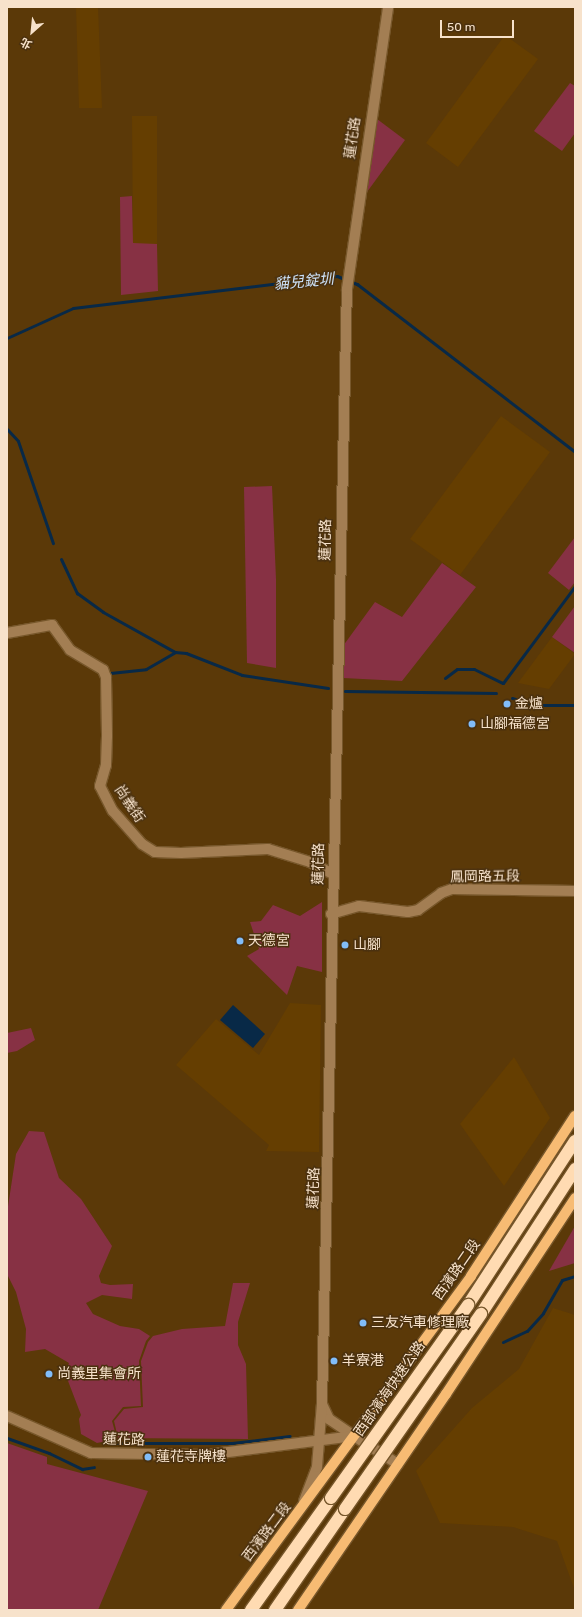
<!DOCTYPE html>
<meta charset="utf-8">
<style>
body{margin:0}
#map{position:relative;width:582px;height:1617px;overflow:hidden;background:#5b3908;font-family:Rubik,"Noto Sans TC",sans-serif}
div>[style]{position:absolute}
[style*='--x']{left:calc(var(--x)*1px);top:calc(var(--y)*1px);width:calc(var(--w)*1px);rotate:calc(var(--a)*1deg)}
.built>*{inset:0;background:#653e01}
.green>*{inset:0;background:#873144}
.water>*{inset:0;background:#082947}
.stream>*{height:3px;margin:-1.5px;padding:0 1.5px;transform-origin:1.5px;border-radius:1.5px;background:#082947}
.roads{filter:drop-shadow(1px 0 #77572b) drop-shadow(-1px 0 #77572b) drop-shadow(0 1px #77572b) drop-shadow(0 -1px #77572b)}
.minor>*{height:10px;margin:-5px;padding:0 5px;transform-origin:5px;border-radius:5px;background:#a37e53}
.major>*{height:10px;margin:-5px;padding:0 5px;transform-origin:5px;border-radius:5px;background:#f7bb73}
.highway>*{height:12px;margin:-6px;padding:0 6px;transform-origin:6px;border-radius:6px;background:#ffdbb2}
.bridges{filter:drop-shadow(1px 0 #77572b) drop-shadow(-1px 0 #77572b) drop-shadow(0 1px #77572b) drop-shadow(0 -1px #77572b)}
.highway-bridge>*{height:12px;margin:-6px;padding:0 6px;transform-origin:6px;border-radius:6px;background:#ffdbb2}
.dots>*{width:11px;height:11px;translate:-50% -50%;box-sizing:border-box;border:2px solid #4b310f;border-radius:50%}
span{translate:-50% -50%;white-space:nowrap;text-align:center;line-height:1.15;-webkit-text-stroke:3px #4b310f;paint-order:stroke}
.street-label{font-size:14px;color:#f7e2cb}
.poi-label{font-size:14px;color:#f7e2cb}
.left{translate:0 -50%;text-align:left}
.water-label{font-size:15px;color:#cce1f8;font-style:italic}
.frame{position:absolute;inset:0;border:8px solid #f7e2cb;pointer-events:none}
.north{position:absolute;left:12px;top:12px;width:40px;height:40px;-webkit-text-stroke:3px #4b310f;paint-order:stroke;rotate:207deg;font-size:11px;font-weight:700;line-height:16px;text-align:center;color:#f7e2cb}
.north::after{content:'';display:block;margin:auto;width:14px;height:18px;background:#f7e2cb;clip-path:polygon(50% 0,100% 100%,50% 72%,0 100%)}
.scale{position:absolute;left:440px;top:20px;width:74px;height:18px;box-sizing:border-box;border:2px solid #f7e2cb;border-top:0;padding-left:5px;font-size:12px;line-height:14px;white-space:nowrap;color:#f7e2cb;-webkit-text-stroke:3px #4b310f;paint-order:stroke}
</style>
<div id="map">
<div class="built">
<div style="clip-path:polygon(76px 7px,98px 7px,102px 108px,79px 108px)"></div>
<div style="clip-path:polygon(505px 35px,538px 59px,458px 167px,426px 143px)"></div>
<div style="clip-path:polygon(132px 116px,157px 116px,157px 244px,133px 244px)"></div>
<div style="clip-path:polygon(501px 416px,550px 452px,460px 575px,410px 539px)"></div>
<div style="clip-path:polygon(552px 637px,575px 654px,549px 689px,518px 683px)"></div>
<div style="clip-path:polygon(290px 1003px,321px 1005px,319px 1152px,266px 1151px,269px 1145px,176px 1065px,216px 1019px,259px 1055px)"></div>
<div style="clip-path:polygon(514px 1057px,550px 1118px,504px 1186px,460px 1124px)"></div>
<div style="clip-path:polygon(553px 1308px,575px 1315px,575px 1591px,557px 1541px,513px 1527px,440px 1523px,416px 1471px,472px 1408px,519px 1369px)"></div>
</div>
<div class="green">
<div style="clip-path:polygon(570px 83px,575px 86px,575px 133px,562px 151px,534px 131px)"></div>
<div style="clip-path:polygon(377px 119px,405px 140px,367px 192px,365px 188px)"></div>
<div style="clip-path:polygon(132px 196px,133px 243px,157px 244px,158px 291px,121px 295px,120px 197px)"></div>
<div style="clip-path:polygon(272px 486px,276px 579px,276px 668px,247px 663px,244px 487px)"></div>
<div style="clip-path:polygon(575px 537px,575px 582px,569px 590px,548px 573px)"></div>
<div style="clip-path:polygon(442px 563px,476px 587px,402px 681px,343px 678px,343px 646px,375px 602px,402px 617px)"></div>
<div style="clip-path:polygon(575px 606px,575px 653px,552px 637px)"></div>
<div style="clip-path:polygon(322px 902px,322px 972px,297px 966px,287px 995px,247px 956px,259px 949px,250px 922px,261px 921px,273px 905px,300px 916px)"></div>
<div style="clip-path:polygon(31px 1028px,35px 1040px,17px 1051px,7px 1053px,7px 1033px)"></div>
<div style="clip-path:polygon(29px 1131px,44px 1132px,59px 1178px,81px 1199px,112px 1246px,99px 1276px,101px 1283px,110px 1285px,133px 1284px,132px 1299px,102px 1295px,86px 1303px,93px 1314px,120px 1326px,139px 1329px,150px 1336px,146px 1341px,139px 1361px,141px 1406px,123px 1407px,112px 1421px,117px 1439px,97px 1443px,81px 1434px,79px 1419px,81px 1415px,65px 1373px,69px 1363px,45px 1349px,25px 1352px,26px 1329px,16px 1292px,7px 1274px,7px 1213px,16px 1154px)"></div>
<div style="clip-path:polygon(575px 1226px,575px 1263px,549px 1271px)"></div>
<div style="clip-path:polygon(233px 1283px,250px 1283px,238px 1322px,238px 1345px,246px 1364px,248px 1439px,118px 1438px,114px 1421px,124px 1409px,143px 1407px,141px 1361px,148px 1342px,153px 1336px,182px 1329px,225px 1326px)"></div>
<div style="clip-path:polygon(7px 1443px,47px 1457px,47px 1464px,148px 1491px,98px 1610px,7px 1610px)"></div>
</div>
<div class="water">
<div style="clip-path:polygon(233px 1005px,265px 1034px,253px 1048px,220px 1020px)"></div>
</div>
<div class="stream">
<div style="--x:7;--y:338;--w:72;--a:-24.4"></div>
<div style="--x:73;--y:308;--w:266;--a:-6.9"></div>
<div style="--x:337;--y:276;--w:22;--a:22"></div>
<div style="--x:357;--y:284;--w:275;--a:37.6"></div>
<div style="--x:7;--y:429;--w:16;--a:47"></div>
<div style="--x:18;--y:441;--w:108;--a:71.1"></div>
<div style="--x:61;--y:559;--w:38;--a:65"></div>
<div style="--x:77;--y:593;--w:32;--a:36"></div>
<div style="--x:103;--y:612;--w:82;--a:29.1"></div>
<div style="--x:110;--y:673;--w:36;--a:-6"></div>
<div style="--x:146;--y:669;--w:34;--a:-30"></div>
<div style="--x:175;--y:652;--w:11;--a:5"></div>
<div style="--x:186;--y:653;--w:60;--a:21.4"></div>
<div style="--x:242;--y:675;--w:87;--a:8.6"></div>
<div style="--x:445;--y:678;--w:15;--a:-37"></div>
<div style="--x:457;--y:669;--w:17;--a:0"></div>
<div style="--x:474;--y:669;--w:32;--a:26"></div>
<div style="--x:503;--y:683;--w:121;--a:-53.4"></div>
<div style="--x:345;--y:691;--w:151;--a:0.8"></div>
<div style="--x:512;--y:698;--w:22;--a:18"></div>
<div style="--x:533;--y:705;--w:42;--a:0"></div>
<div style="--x:503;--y:1342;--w:26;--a:-25"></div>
<div style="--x:527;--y:1331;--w:24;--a:-48"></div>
<div style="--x:543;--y:1313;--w:38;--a:-60"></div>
<div style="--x:562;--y:1280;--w:14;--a:-17"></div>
<div style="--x:7;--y:1438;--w:45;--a:19.7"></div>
<div style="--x:49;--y:1453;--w:37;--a:26"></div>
<div style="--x:82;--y:1469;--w:12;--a:-9"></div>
<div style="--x:107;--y:1443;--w:125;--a:0"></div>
<div style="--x:232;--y:1443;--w:58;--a:-6.9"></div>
</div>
<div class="roads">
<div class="minor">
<div style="--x:7;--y:633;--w:46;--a:-10.1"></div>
<div style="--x:52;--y:625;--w:31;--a:54"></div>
<div style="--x:70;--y:650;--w:39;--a:31"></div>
<div style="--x:103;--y:670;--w:8;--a:67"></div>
<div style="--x:106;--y:677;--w:59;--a:89"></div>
<div style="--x:107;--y:736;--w:29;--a:92"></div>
<div style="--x:106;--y:765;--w:22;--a:106"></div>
<div style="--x:100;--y:786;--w:28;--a:63"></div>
<div style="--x:113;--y:811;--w:44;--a:48.7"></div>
<div style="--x:142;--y:844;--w:15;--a:32"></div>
<div style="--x:155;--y:852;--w:26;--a:2"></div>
<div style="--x:181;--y:853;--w:87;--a:-2.6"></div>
<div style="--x:268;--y:849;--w:44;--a:17.2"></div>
<div style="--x:310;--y:862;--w:26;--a:28"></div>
<div style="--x:331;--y:914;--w:29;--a:-16"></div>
<div style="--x:359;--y:906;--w:49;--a:7"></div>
<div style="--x:408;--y:912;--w:10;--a:-11"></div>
<div style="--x:418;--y:910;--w:29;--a:-36"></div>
<div style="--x:441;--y:893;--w:12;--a:-20"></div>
<div style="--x:452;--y:889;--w:123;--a:0.9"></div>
<div style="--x:322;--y:1404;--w:17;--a:65"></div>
<div style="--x:329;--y:1419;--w:30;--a:34"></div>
<div style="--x:7;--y:1416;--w:92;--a:23.8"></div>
<div style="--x:91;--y:1453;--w:114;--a:1"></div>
<div style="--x:205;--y:1455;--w:150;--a:-7.3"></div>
<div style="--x:354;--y:1436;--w:52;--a:32.5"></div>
<div style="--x:304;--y:1501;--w:36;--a:-69"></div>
<div style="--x:317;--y:1467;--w:63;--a:-85.5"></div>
<div style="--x:322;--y:1404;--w:1115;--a:-88.72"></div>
<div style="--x:347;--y:289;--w:285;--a:-81.7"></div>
</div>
<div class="major">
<div style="--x:226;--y:1610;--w:414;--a:-53.7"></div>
<div style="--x:471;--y:1276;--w:191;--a:-57"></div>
<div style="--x:298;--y:1610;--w:262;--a:-55.6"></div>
<div style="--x:446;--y:1394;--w:235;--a:-56.6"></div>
</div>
<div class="highway">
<div style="--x:468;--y:1305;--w:196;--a:-56.9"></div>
<div style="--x:481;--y:1314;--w:173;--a:-57"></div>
<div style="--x:251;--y:1610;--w:138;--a:-54.5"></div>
<div style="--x:275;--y:1610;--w:123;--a:-55.3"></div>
</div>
</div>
<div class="bridges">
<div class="highway-bridge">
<div style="--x:331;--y:1498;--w:237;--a:-54.6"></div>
<div style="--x:345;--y:1509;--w:238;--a:-55.1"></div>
</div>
</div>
<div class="dots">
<div style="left:507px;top:704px;background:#81bdfa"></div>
<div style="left:472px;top:724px;background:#81bdfa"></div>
<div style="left:240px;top:941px;background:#81bdfa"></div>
<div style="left:345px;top:945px;background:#81bdfa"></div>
<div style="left:363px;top:1323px;background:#81bdfa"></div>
<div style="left:334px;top:1361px;background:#81bdfa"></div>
<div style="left:49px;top:1374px;background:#81bdfa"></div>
<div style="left:148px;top:1457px;background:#81bdfa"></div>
</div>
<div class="street-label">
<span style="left:353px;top:138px;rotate:-82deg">蓮花路</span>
<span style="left:326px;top:540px;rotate:-89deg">蓮花路</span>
<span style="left:129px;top:804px;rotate:56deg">尚義街</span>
<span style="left:319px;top:864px;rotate:-89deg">蓮花路</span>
<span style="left:485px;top:877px;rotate:-1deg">鳳岡路五段</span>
<span style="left:314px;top:1188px;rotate:-88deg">蓮花路</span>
<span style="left:457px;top:1270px;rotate:-55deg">西濱路二段</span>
<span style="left:390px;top:1389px;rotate:-55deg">西部濱海快速公路</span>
<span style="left:124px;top:1440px;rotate:2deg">蓮花路</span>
<span style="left:267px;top:1532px;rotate:-53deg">西濱路二段</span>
</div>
<div class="poi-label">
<span class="left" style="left:515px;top:704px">金爐</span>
<span class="left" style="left:480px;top:724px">山腳福德宮</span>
<span class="left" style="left:248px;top:941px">天德宮</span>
<span class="left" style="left:353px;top:945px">山腳</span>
<span class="left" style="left:371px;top:1323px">三友汽車修理廠</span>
<span class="left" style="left:342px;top:1361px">羊寮港</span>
<span class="left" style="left:57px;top:1374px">尚義里集會所</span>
<span class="left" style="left:156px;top:1457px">蓮花寺牌樓</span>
</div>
<div class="water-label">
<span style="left:304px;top:282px;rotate:-5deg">貓兒錠圳</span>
</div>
<div class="frame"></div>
<div class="north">北</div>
<div class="scale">50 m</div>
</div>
